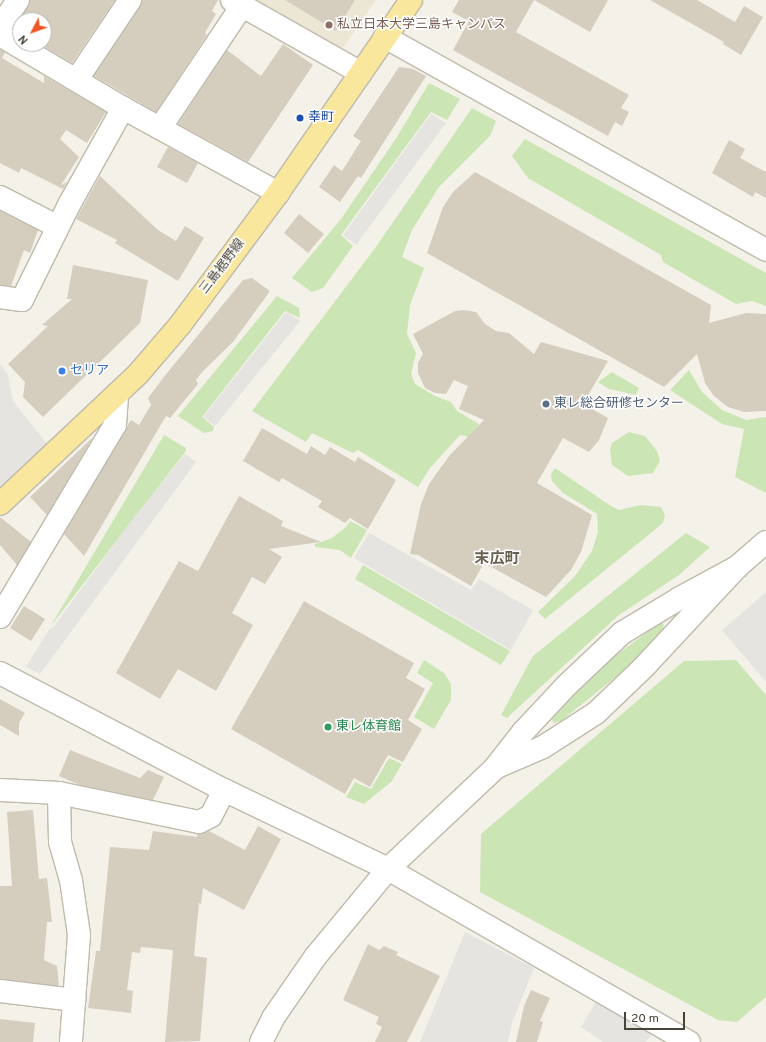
<!DOCTYPE html>
<meta charset="utf-8">
<style>
body{margin:0}
#map{position:relative;width:766px;height:1042px;overflow:hidden;background:#f4f1e9;font-family:Overpass,"Noto Sans JP",sans-serif}
div>[style]{position:absolute}
[style*='--x']{left:calc(var(--x)*1px);top:calc(var(--y)*1px);width:calc(var(--w)*1px);rotate:calc(var(--a)*1deg)}
.education>*{inset:0;background:#ece7d4}
.green>*{inset:0;background:#cbe6b4}
.parking>*{inset:0;background:#e5e4e1}
.building>*{inset:0;background:#d5cebf}
.roads{filter:drop-shadow(1px 0 #bfbaac) drop-shadow(-1px 0 #bfbaac) drop-shadow(0 1px #bfbaac) drop-shadow(0 -1px #bfbaac)}
.minor>*{height:22px;margin:-11px;padding:0 11px;transform-origin:11px;border-radius:11px;background:#fff}
.major>*{height:22px;margin:-11px;padding:0 11px;transform-origin:11px;border-radius:11px;background:#f9e79d}
.dots>*{width:11px;height:11px;translate:-50% -50%;box-sizing:border-box;border:2px solid #fff;border-radius:50%}
span{translate:-50% -50%;white-space:nowrap;text-align:center;line-height:1.15;-webkit-text-stroke:3px #fff;paint-order:stroke}
.education-label{font-size:13px;color:#785e54}
.left{translate:0 -50%;text-align:left}
.transit-label{font-size:13px;color:#164399}
.street-label{font-size:13px;color:#474338}
.shop-label{font-size:13px;color:#366cbe}
.service-label{font-size:13px;color:#4e5e75}
.leisure-label{font-size:13px;color:#27864d}
.quarter-label{font-size:15px;color:#696150;font-weight:700}
.north{position:absolute;left:12px;top:12px;width:40px;height:40px;box-sizing:border-box;background:#fff;border:1px solid #b5b4af;border-radius:50%;rotate:229deg;font-size:11px;font-weight:700;line-height:16px;text-align:center;color:#474338}
.north::after{content:'';display:block;margin:auto;width:14px;height:18px;background:#ef5625;clip-path:polygon(50% 0,100% 100%,50% 72%,0 100%)}
.scale{position:absolute;left:624px;top:1012px;width:61px;height:18px;box-sizing:border-box;border:2px solid #474338;border-top:0;padding-left:5px;font-size:12px;line-height:14px;white-space:nowrap;color:#474338;-webkit-text-stroke:3px #fff;paint-order:stroke}
</style>
<div id="map">
<div class="education">
<div style="clip-path:polygon(256px 0,376px 0,342px 49px)"></div>
</div>
<div class="green">
<div style="clip-path:polygon(429px 83px,460px 99px,447px 120px,431px 112px,341px 235px,353px 246px,323px 288px,312px 292px,292px 278px,341px 219px,397px 137px)"></div>
<div style="clip-path:polygon(472px 108px,496px 121px,490px 136px,439px 187px,412px 230px,402px 257px,424px 268px,410px 305px,407px 334px,416px 353px,411px 374px,415px 384px,435px 396px,451px 402px,457px 411px,479px 424px,470px 437px,460px 435px,430px 468px,418px 487px,358px 450px,353px 453px,312px 433px,306px 442px,252px 411px,373px 251px)"></div>
<div style="clip-path:polygon(525px 139px,766px 273px,766px 306px,752px 301px,736px 304px,663px 262px,661px 255px,528px 178px,512px 156px)"></div>
<div style="clip-path:polygon(277px 296px,299px 308px,300px 318px,285px 311px,202px 417px,214px 427px,213px 431px,204px 433px,178px 416px)"></div>
<div style="clip-path:polygon(689px 370px,702px 392px,722px 410px,746px 420px,766px 417px,766px 493px,735px 477px,744px 429px,722px 424px,670px 390px)"></div>
<div style="clip-path:polygon(612px 372px,639px 388px,636px 395px,609px 389px,598px 382px)"></div>
<div style="clip-path:polygon(629px 432px,645px 436px,657px 451px,660px 461px,653px 473px,628px 476px,612px 465px,610px 450px,612px 443px)"></div>
<div style="clip-path:polygon(164px 435px,186px 448px,186px 451px,50px 627px)"></div>
<div style="clip-path:polygon(555px 468px,611px 506px,619px 510px,640px 505px,661px 507px,665px 515px,663px 523px,545px 619px,538px 612px,575px 576px,592px 551px,598px 532px,597px 514px,563px 493px,552px 481px,551px 474px)"></div>
<div style="clip-path:polygon(350px 521px,367px 530px,351px 558px,340px 550px,315px 547px,315px 544px,332px 538px,346px 527px)"></div>
<div style="clip-path:polygon(686px 533px,710px 547px,679px 575px,619px 615px,507px 718px,501px 715px,533px 656px)"></div>
<div style="clip-path:polygon(363px 565px,510px 651px,501px 665px,355px 579px)"></div>
<div style="clip-path:polygon(661px 622px,664px 625px,661px 634px,628px 667px,561px 721px,554px 723px,551px 718px,555px 709px,604px 664px)"></div>
<div style="clip-path:polygon(424px 660px,444px 673px,451px 684px,451px 700px,434px 729px,414px 717px,433px 683px,417px 673px)"></div>
<div style="clip-path:polygon(736px 660px,766px 695px,766px 997px,737px 1022px,718px 1020px,480px 892px,481px 834px,684px 661px)"></div>
<div style="clip-path:polygon(389px 758px,402px 764px,391px 782px,364px 804px,346px 797px,355px 782px,371px 789px)"></div>
</div>
<div class="parking">
<div style="clip-path:polygon(431px 114px,446px 123px,356px 245px,343px 235px)"></div>
<div style="clip-path:polygon(286px 312px,300px 321px,215px 426px,203px 417px)"></div>
<div style="clip-path:polygon(0 364px,8px 375px,13px 401px,48px 445px,0 490px)"></div>
<div style="clip-path:polygon(185px 454px,196px 462px,40px 674px,26px 667px,50px 628px,52px 629px,135px 516px)"></div>
<div style="clip-path:polygon(369px 533px,471px 590px,479px 579px,533px 610px,511px 650px,354px 558px)"></div>
<div style="clip-path:polygon(766px 592px,766px 682px,722px 630px)"></div>
<div style="clip-path:polygon(465px 932px,534px 968px,512px 1023px,508px 1042px,420px 1042px)"></div>
<div style="clip-path:polygon(597px 1000px,653px 1032px,646px 1042px,603px 1042px,581px 1027px)"></div>
</div>
<div class="building">
<div style="clip-path:polygon(30px 0,115px 0,72px 63px,40px 44px,44px 44px,44px 20px,20px 20px,20px 32px,14px 29px)"></div>
<div style="clip-path:polygon(142px 0,218px 0,212px 11px,216px 14px,205px 33px,207px 35px,156px 112px,94px 76px,140px 7px)"></div>
<div style="clip-path:polygon(285px 0,355px 0,336px 31px)"></div>
<div style="clip-path:polygon(459px 0,608px 0,590px 32px,534px 0,516px 32px,629px 95px,621px 108px,629px 112px,622px 126px,615px 122px,608px 136px,453px 50px,469px 21px,452px 12px)"></div>
<div style="clip-path:polygon(650px 0,697px 0,735px 22px,744px 6px,763px 17px,741px 55px,723px 44px,724px 42px)"></div>
<div style="clip-path:polygon(283px 44px,313px 65px,248px 162px,178px 124px,227px 50px,261px 76px)"></div>
<div style="clip-path:polygon(0 50px,5px 52px,2px 58px,44px 83px,44px 76px,106px 112px,87px 143px,66px 130px,60px 139px,79px 157px,61px 185px,67px 182px,63px 189px,21px 168px,19px 173px,0 163px)"></div>
<div style="clip-path:polygon(399px 67px,413px 69px,426px 76px,361px 178px,358px 176px,340px 202px,319px 187px,334px 165px,342px 171px,361px 141px,353px 136px)"></div>
<div style="clip-path:polygon(729px 140px,745px 149px,740px 158px,766px 172px,766px 198px,755px 192px,753px 197px,712px 173px)"></div>
<div style="clip-path:polygon(168px 147px,198px 163px,187px 183px,157px 167px)"></div>
<div style="clip-path:polygon(475px 172px,711px 305px,709px 323px,746px 313px,766px 314px,766px 411px,744px 412px,728px 407px,714px 396px,705px 383px,697px 354px,664px 387px,427px 253px,443px 207px,453px 192px)"></div>
<div style="clip-path:polygon(100px 176px,158px 230px,176px 241px,185px 226px,204px 238px,178px 281px,115px 243px,117px 240px,76px 219px)"></div>
<div style="clip-path:polygon(0 211px,38px 230px,30px 253px,24px 250px,11px 286px,0 285px)"></div>
<div style="clip-path:polygon(299px 214px,324px 234px,308px 253px,284px 233px)"></div>
<div style="clip-path:polygon(73px 265px,148px 280px,140px 323px,43px 417px,23px 397px,25px 382px,8px 364px,48px 326px,42px 325px,72px 299px,67px 299px)"></div>
<div style="clip-path:polygon(252px 278px,270px 291px,233px 342px,203px 371px,196px 380px,198px 384px,170px 418px,166px 416px,84px 556px,64px 534px,131px 420px,139px 425px,151px 405px,148px 398px,163px 378px,243px 280px)"></div>
<div style="clip-path:polygon(464px 310px,476px 312px,485px 324px,496px 331px,509px 333px,534px 354px,541px 342px,608px 361px,583px 404px,608px 418px,599px 440px,589px 452px,563px 438px,537px 483px,592px 515px,581px 552px,571px 570px,546px 597px,484px 563px,471px 586px,418px 555px,410px 554px,421px 504px,429px 484px,450px 455px,484px 420px,459px 409px,468px 386px,454px 380px,446px 394px,435px 393px,425px 388px,418px 373px,418px 363px,423px 354px,413px 334px,455px 311px)"></div>
<div style="clip-path:polygon(262px 428px,307px 454px,311px 446px,325px 455px,330px 447px,355px 462px,358px 457px,396px 480px,368px 529px,350px 518px,345px 523px,318px 507px,322px 501px,282px 478px,279px 482px,243px 461px)"></div>
<div style="clip-path:polygon(91px 439px,92px 439px,47px 515px,30px 497px)"></div>
<div style="clip-path:polygon(239px 496px,283px 521px,281px 526px,321px 542px,269px 549px,282px 557px,265px 584px,252px 577px,232px 613px,253px 625px,216px 691px,178px 669px,160px 699px,116px 673px,179px 561px,198px 571px)"></div>
<div style="clip-path:polygon(0 517px,31px 542px,17px 565px,0 545px)"></div>
<div style="clip-path:polygon(304px 601px,414px 663px,406px 678px,425px 689px,408px 720px,422px 729px,403px 762px,388px 755px,370px 787px,354px 778px,345px 794px,231px 729px)"></div>
<div style="clip-path:polygon(24px 606px,45px 619px,31px 641px,10px 628px)"></div>
<div style="clip-path:polygon(0 699px,25px 713px,19px 723px,19px 736px,0 725px)"></div>
<div style="clip-path:polygon(70px 750px,140px 778px,148px 770px,164px 777px,153px 800px,80px 785px,59px 776px)"></div>
<div style="clip-path:polygon(33px 810px,39px 879px,47px 878px,52px 922px,47px 922px,44px 960px,57px 966px,59px 986px,0 979px,0 886px,12px 886px,7px 812px)"></div>
<div style="clip-path:polygon(258px 826px,281px 839px,244px 910px,203px 888px,201px 904px,199px 903px,194px 956px,207px 958px,200px 1041px,165px 1042px,173px 950px,141px 947px,140px 953px,132px 952px,127px 990px,133px 991px,131px 1013px,88px 1008px,96px 951px,100px 951px,110px 847px,149px 850px,153px 831px,197px 837px,197px 834px,209px 831px,245px 850px)"></div>
<div style="clip-path:polygon(368px 944px,379px 950px,384px 946px,398px 952px,396px 955px,440px 976px,407px 1042px,375px 1042px,382px 1027px,376px 1024px,379px 1017px,343px 1000px)"></div>
<div style="clip-path:polygon(531px 990px,550px 998px,540px 1021px,543px 1022px,537px 1042px,516px 1042px,524px 1006px)"></div>
<div style="clip-path:polygon(0 1019px,35px 1023px,33px 1042px,0 1042px)"></div>
</div>
<div class="roads">
<div class="minor">
<div style="--x:232;--y:0;--w:148;--a:29.5"></div>
<div style="--x:0;--y:27;--w:32;--a:-56"></div>
<div style="--x:0;--y:35;--w:143;--a:30.7"></div>
<div style="--x:123;--y:108;--w:177;--a:28.7"></div>
<div style="--x:385;--y:37;--w:436;--a:29.2"></div>
<div style="--x:77;--y:79;--w:95;--a:-56.1"></div>
<div style="--x:160;--y:128;--w:147;--a:-56.1"></div>
<div style="--x:0;--y:197;--w:65;--a:27.3"></div>
<div style="--x:0;--y:297;--w:22;--a:8"></div>
<div style="--x:22;--y:300;--w:108;--a:-63.7"></div>
<div style="--x:70;--y:203;--w:109;--a:-60.8"></div>
<div style="--x:0;--y:617;--w:224;--a:-59.1"></div>
<div style="--x:115;--y:425;--w:31;--a:-86"></div>
<div style="--x:0;--y:673;--w:253;--a:27.6"></div>
<div style="--x:224;--y:790;--w:182;--a:25.7"></div>
<div style="--x:388;--y:869;--w:347;--a:29.9"></div>
<div style="--x:497;--y:767;--w:50;--a:-23.5"></div>
<div style="--x:543;--y:747;--w:63;--a:-32.7"></div>
<div style="--x:596;--y:713;--w:66;--a:-43.8"></div>
<div style="--x:644;--y:667;--w:137;--a:-47.1"></div>
<div style="--x:737;--y:567;--w:38;--a:-41"></div>
<div style="--x:0;--y:790;--w:59;--a:2.9"></div>
<div style="--x:59;--y:793;--w:143;--a:11.7"></div>
<div style="--x:199;--y:822;--w:13;--a:-27"></div>
<div style="--x:211;--y:816;--w:29;--a:-63"></div>
<div style="--x:59;--y:793;--w:49;--a:88.8"></div>
<div style="--x:60;--y:842;--w:40;--a:74"></div>
<div style="--x:71;--y:880;--w:56;--a:81.7"></div>
<div style="--x:79;--y:935;--w:107;--a:94.3"></div>
<div style="--x:0;--y:991;--w:75;--a:6.9"></div>
<div style="--x:261;--y:1042;--w:27;--a:-63"></div>
<div style="--x:273;--y:1018;--w:75;--a:-55.3"></div>
<div style="--x:316;--y:956;--w:113;--a:-50.4"></div>
<div style="--x:388;--y:869;--w:146;--a:-43.3"></div>
<div style="--x:494;--y:769;--w:47;--a:-51.9"></div>
<div style="--x:523;--y:732;--w:64;--a:-46.9"></div>
<div style="--x:567;--y:685;--w:76;--a:-43.4"></div>
<div style="--x:622;--y:633;--w:68;--a:-31.1"></div>
<div style="--x:680;--y:598;--w:65;--a:-28.5"></div>
</div>
<div class="major">
<div style="--x:0;--y:504;--w:190;--a:-43.3"></div>
<div style="--x:138;--y:374;--w:65;--a:-49.4"></div>
<div style="--x:180;--y:325;--w:164;--a:-53.4"></div>
<div style="--x:278;--y:193;--w:234;--a:-55.4"></div>
</div>
</div>
<div class="dots">
<div style="left:329px;top:25px;background:#8d6e63"></div>
<div style="left:300px;top:118px;background:#1a4fb4"></div>
<div style="left:62px;top:371px;background:#3f7fe0"></div>
<div style="left:546px;top:404px;background:#5c6f8a"></div>
<div style="left:328px;top:727px;background:#2e9e5b"></div>
</div>
<div class="education-label">
<span class="left" style="left:337px;top:25px">私立日本大学三島キャンパス</span>
</div>
<div class="transit-label">
<span class="left" style="left:308px;top:118px">幸町</span>
</div>
<div class="street-label">
<span style="left:223px;top:267px;rotate:-53deg">三島裾野線</span>
</div>
<div class="shop-label">
<span class="left" style="left:70px;top:371px">セリア</span>
</div>
<div class="service-label">
<span class="left" style="left:554px;top:404px">東レ総合研修センター</span>
</div>
<div class="leisure-label">
<span class="left" style="left:336px;top:727px">東レ体育館</span>
</div>
<div class="quarter-label">
<span style="left:497px;top:560px">末広町</span>
</div>
<div class="north">N</div>
<div class="scale">20 m</div>
</div>
